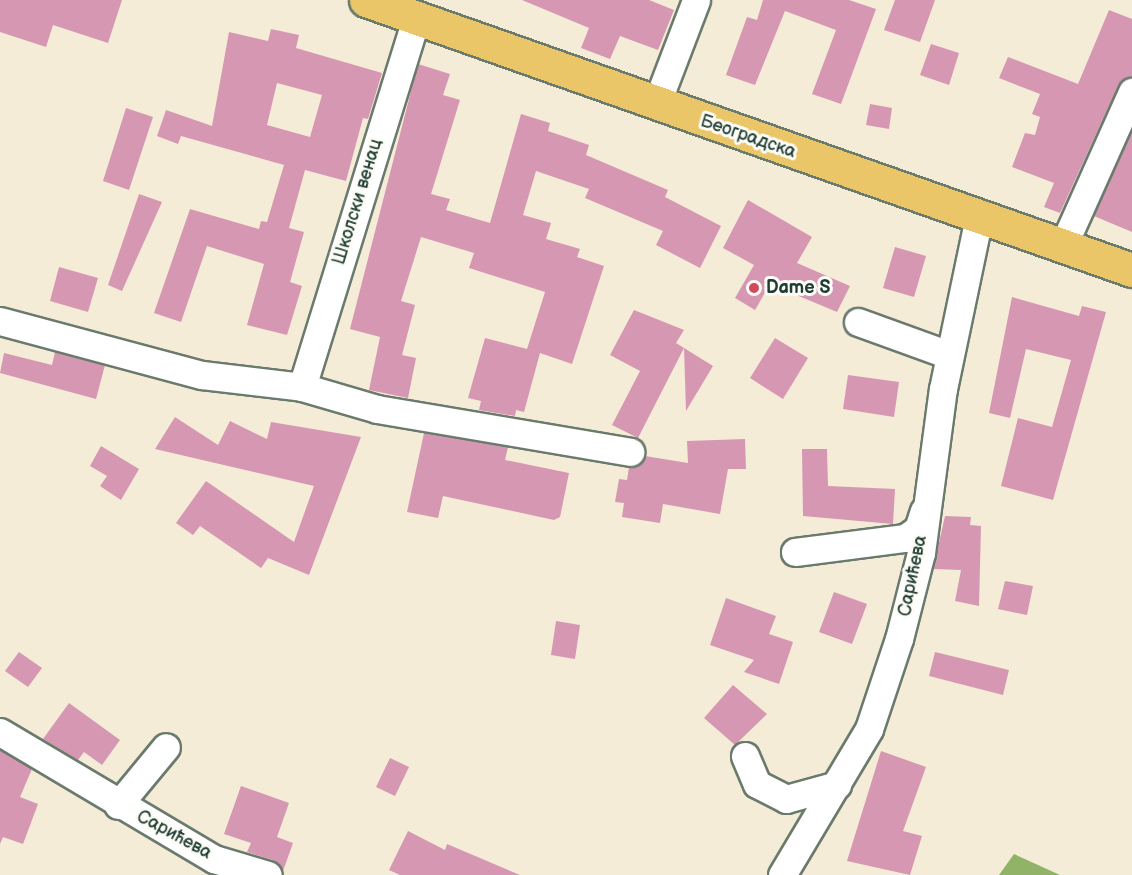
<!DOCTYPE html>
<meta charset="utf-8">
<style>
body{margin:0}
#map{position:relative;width:1132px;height:875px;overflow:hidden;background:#f5ecd8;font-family:"Balsamiq Sans",sans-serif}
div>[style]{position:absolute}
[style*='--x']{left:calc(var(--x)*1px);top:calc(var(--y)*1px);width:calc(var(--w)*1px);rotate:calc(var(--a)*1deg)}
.forest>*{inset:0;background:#90b368}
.building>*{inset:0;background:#d697b3}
.roads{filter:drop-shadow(2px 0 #6a7a6d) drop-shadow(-2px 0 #6a7a6d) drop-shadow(0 2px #6a7a6d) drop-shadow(0 -2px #6a7a6d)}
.minor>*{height:27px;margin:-13.5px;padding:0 13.5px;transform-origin:13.5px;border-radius:13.5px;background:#fff}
.major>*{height:33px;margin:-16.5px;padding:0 16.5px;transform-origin:16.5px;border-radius:16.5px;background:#ebc669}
.dots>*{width:16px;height:16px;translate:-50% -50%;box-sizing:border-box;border:3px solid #fdfcf7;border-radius:50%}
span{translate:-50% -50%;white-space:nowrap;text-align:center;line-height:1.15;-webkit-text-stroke:6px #fdfcf7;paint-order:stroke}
.street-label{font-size:18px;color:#1f3d34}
.poi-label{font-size:18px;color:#1f3d34;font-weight:700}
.left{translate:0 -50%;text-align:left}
</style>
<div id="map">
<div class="forest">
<div style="clip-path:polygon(1014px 854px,1060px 875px,999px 875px)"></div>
</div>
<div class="building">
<div style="clip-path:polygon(0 0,122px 0,108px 43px,53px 25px,46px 47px,0 32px)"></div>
<div style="clip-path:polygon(522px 0,649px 0,674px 10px,658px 50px,620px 36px,610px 59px,581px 48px,589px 28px)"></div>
<div style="clip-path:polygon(763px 0,849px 0,876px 9px,841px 104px,812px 94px,836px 30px,785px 11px,755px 85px,726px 75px,747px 17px,757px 20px)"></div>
<div style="clip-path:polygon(895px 0,935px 0,920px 42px,884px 30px)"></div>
<div style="clip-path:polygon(1109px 10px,1132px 19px,1132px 77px,1118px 86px,1060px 213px,1044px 207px,1054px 183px,1012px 167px,1025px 133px,1035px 135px,1040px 117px,1032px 114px,1040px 94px,999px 78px,1008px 57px,1078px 84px)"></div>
<div style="clip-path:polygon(evenodd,271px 29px,299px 35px,296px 48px,382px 73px,368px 119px,363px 118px,346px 181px,305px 170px,289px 228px,304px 232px,290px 282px,302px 286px,287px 335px,247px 325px,264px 264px,207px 246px,181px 322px,154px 313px,190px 209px,259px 229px,261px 221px,267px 222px,284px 165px,181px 136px,178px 144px,157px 136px,166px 110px,212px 126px,229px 32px,268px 41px,271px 29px,277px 83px,322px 95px,310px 137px,267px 125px,277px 83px)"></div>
<div style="clip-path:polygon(931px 44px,959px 53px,949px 85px,920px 75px)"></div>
<div style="clip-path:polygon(418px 64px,450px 74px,443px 95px,460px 100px,431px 194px,450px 199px,446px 210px,490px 223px,521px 114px,550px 123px,548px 131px,589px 145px,586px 155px,668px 190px,665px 197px,721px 226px,700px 268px,656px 245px,663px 231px,585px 198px,589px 189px,536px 171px,523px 215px,551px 223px,546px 239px,580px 249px,577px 257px,604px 266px,572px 364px,540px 353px,524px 412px,516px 410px,515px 416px,479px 410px,481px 401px,468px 398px,485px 338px,527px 349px,545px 292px,469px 268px,474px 253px,421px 237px,401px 301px,415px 305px,402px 355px,416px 358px,408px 398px,369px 390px,380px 337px,350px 329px)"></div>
<div style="clip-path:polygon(870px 104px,892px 108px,889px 129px,866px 125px)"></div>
<div style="clip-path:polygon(126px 108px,153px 117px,129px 190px,103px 181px)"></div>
<div style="clip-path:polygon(1132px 131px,1132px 232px,1094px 216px)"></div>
<div style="clip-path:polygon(139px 194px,162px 202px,122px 291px,108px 285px)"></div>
<div style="clip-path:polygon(748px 200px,812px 237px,797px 263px,850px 286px,837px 312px,770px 284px,755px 310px,735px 298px,754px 265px,723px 248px)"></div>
<div style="clip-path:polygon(895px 247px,926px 256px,914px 297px,883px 288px)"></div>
<div style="clip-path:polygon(59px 267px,98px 278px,88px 312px,50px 301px)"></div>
<div style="clip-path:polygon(1012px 297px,1079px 316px,1082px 306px,1106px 312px,1053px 500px,1001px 486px,1018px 418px,1052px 427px,1071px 360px,1026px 349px,1010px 418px,989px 413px)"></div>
<div style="clip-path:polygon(634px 310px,684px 330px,676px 343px,713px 366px,686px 411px,684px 348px,638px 438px,612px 425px,640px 371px,610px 355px)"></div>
<div style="clip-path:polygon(775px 338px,808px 358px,783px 399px,750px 378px)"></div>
<div style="clip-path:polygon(55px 352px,105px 365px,96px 399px,0 373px,4px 353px,52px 365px)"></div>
<div style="clip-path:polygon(848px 375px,899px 382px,894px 417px,843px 409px)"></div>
<div style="clip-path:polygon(175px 417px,218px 445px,230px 421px,267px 439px,271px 422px,361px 437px,309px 575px,268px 558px,261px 568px,200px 526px,193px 535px,176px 523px,206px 481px,294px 542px,314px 486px,155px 449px)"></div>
<div style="clip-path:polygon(424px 433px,508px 447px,505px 460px,569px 473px,560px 517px,554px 520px,443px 496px,438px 518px,407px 512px)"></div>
<div style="clip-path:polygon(745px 439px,746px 469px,728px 469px,720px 514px,663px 504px,660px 523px,622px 517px,624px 503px,615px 502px,619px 479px,627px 480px,629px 467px,645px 456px,688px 463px,687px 441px)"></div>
<div style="clip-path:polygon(101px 446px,139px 469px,121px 500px,100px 486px,107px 476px,90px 466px)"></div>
<div style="clip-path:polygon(802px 449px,827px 449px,828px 486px,895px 489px,893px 524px,803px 516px)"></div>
<div style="clip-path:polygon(945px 516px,971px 517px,970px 525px,981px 526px,979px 606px,955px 601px,961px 570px,933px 569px)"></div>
<div style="clip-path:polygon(1005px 581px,1033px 586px,1027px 615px,998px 609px)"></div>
<div style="clip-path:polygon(834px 592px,867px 604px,852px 644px,819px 632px)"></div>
<div style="clip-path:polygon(726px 598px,776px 616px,769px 634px,793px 642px,779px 684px,744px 672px,754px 660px,710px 645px)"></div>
<div style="clip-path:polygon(556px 621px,580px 625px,575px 659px,551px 655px)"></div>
<div style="clip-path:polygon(19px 652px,42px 668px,28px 687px,5px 671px)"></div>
<div style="clip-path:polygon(935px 652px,1009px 670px,1003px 695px,929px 676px)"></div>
<div style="clip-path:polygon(733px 685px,767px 714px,735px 745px,704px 718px)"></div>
<div style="clip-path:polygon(69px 703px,120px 740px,102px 765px,84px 752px,78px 760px,43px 739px)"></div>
<div style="clip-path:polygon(0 750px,32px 769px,20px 797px,38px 804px,23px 844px,3px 837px,0 844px)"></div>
<div style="clip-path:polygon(881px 751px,926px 767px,903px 831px,922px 836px,910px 875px,847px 861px)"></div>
<div style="clip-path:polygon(390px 758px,409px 767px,395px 796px,376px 787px)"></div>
<div style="clip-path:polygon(241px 786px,289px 803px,277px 837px,293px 843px,283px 871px,273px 860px,247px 852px,251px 843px,224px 834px)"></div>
<div style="clip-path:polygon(408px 831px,445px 850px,447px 844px,520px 875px,400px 875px,389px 870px)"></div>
</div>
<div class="roads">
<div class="minor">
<div style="--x:656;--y:105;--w:112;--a:-69.1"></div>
<div style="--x:1063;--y:246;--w:169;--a:-65.9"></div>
<div style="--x:0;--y:321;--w:209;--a:15"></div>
<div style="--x:202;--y:375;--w:101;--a:6.8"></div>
<div style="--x:302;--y:387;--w:386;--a:-72.8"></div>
<div style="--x:858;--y:322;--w:97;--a:19.9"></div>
<div style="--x:302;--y:387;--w:78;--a:16.3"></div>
<div style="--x:377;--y:409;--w:257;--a:9.6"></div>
<div style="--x:795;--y:552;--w:111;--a:-7.3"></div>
<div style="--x:905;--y:538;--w:16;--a:-35"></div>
<div style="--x:918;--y:529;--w:19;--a:-72"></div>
<div style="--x:0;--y:732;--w:249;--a:30.7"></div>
<div style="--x:214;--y:859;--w:56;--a:16.5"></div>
<div style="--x:745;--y:756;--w:30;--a:67"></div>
<div style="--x:757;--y:784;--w:33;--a:27"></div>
<div style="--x:786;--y:799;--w:53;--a:-15.4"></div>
<div style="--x:118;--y:805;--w:75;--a:-50.4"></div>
<div style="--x:782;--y:875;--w:170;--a:-59.2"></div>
<div style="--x:869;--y:729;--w:95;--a:-71.6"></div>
<div style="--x:899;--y:639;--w:89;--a:-75.7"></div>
<div style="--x:921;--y:553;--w:165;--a:-82.4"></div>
<div style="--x:943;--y:389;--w:176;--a:-78.2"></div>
</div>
<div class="major">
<div style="--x:366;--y:0;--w:812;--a:19.42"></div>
</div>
</div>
<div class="dots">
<div style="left:754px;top:288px;background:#d1495b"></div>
</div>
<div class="street-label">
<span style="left:748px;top:137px;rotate:19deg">Београдска</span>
<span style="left:358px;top:202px;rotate:-73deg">Школски венац</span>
<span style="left:913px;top:576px;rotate:-78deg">Сарићева</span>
<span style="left:174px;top:835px;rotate:29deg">Сарићева</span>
</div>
<div class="poi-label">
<span class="left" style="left:766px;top:288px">Dame S</span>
</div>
</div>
